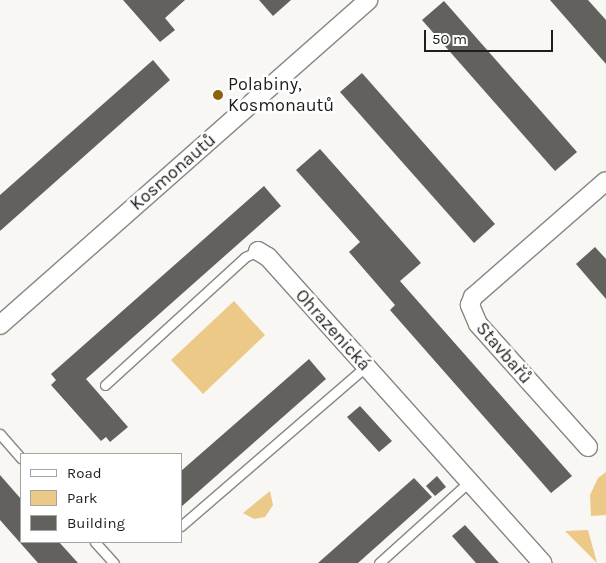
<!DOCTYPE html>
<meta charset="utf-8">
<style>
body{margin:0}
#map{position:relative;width:606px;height:563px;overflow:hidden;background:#f9f7f3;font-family:Karla,sans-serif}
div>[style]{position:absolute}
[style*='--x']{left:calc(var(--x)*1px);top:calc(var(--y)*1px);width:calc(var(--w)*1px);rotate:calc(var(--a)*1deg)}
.green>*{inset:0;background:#edc987}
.building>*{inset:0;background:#63615d}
.roads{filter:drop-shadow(1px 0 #888682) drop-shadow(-1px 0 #888682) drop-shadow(0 1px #888682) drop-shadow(0 -1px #888682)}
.lane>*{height:9px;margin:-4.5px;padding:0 4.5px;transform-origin:4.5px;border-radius:4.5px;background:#fff}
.street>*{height:18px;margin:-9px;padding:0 9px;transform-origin:9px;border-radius:9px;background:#fff}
.dots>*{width:14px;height:14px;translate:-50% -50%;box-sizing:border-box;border:2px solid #fff;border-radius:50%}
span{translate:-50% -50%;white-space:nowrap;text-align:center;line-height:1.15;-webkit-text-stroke:5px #fff;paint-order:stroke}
.poi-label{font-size:18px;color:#1f1e1c}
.left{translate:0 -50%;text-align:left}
.street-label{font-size:18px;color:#1f1e1c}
.legend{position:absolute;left:20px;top:453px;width:162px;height:90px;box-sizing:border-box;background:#fff;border:1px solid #a5a5a4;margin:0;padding:6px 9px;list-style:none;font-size:15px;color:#1f1e1c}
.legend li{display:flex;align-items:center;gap:10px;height:25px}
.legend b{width:25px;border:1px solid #a5a5a4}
.scale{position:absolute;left:424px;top:30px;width:129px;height:22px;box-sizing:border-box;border:2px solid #1f1e1c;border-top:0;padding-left:6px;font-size:15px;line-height:18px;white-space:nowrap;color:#1f1e1c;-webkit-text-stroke:4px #fff;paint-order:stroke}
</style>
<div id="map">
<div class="green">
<div style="clip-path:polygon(234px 301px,265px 335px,203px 394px,171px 360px)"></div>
<div style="clip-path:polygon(606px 472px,606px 515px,591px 516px,590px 495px,598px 478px)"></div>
<div style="clip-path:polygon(270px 491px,273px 505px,265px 517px,254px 519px,243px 513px)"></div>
<div style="clip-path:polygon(588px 530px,597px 563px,565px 531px)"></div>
</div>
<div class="building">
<div style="clip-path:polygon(123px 0,185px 0,165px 18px,175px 30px,160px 42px)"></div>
<div style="clip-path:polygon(259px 0,291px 0,273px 16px)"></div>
<div style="clip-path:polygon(550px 0,588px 0,606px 20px,606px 64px)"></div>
<div style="clip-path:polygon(444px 1px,577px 152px,555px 171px,422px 20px)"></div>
<div style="clip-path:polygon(153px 60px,170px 80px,0 231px,0 195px)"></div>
<div style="clip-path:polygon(362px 73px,495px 224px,474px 243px,340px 92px)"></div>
<div style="clip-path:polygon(320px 149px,421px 263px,400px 281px,572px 476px,551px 493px,390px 310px,395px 305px,349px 252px,360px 242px,296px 170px)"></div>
<div style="clip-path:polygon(264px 186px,281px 206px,86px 379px,128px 427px,110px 442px,106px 437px,101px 441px,51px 385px,56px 380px,51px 374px)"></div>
<div style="clip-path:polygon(595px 247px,606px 259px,606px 299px,576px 264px)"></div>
<div style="clip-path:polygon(309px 359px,326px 379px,181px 507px,181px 471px)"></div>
<div style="clip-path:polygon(360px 406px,392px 441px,379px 452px,347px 417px)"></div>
<div style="clip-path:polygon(0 475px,21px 499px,21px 542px,59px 542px,78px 563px,38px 563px,0 520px)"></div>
<div style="clip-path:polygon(437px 476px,446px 487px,435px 496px,426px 486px)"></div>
<div style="clip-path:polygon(414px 478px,432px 497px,358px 563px,318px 563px)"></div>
<div style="clip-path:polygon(465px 525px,499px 563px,476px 563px,452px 536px)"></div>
</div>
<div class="roads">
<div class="lane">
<div style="--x:105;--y:385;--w:190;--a:-42.4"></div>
<div style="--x:245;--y:257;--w:14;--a:-25"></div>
<div style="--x:0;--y:434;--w:32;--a:49"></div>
<div style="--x:181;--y:526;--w:243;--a:-40.8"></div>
<div style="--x:95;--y:542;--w:28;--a:48"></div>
<div style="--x:379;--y:563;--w:120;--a:-42"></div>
</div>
<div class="street">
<div style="--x:258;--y:251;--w:12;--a:31"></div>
<div style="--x:268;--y:257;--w:411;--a:48.1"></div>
<div style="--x:0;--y:325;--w:491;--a:-41.4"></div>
<div style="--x:588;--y:447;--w:165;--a:-131.8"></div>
<div style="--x:478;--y:324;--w:21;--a:-113"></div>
<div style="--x:470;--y:305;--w:9;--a:-69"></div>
<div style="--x:473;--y:297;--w:176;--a:-41.1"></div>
</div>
</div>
<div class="dots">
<div style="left:218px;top:95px;background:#8b6505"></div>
</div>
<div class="poi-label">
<span class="left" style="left:228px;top:95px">Polabiny,<br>Kosmonautů</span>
</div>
<div class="street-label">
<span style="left:173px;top:172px;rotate:-41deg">Kosmonautů</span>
<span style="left:333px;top:330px;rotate:48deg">Ohrazenická</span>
<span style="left:504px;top:353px;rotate:49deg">Stavbařů</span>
</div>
<ul class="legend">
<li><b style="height:6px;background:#fff"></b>Road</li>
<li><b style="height:14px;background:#edc987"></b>Park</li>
<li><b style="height:14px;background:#63615d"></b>Building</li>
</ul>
<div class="scale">50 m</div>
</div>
